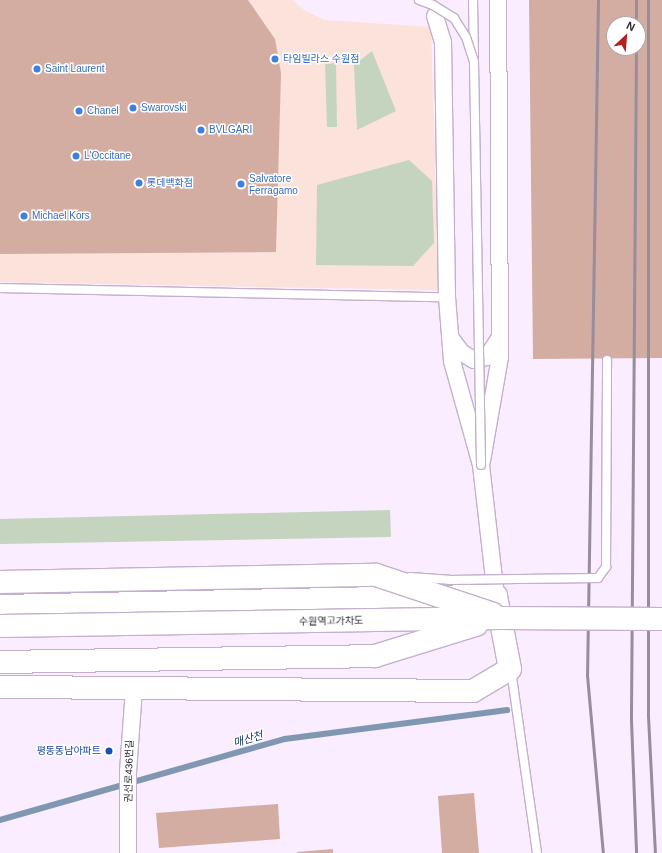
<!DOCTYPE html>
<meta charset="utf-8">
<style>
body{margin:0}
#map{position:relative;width:662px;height:853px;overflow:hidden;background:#f9edff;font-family:Helvetica,"Noto Sans KR",sans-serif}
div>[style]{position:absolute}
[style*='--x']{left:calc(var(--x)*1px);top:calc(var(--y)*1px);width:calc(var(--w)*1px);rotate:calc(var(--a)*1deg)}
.commercial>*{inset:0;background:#fbe2db}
.green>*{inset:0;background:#c5d4bf}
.stream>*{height:5.5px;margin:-2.75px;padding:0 2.75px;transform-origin:2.75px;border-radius:2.75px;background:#8097b2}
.building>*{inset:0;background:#d3ada1}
.roads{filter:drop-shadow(1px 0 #c4b0cd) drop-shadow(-1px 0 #c4b0cd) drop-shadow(0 1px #c4b0cd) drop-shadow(0 -1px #c4b0cd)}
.service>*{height:8px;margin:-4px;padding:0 4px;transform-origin:4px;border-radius:4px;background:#fff}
.minor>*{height:16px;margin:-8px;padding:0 8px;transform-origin:8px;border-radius:8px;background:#fff}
.secondary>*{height:22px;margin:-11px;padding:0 11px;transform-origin:11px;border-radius:11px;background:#fff}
.rail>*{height:3px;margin:-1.5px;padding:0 1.5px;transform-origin:1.5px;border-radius:1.5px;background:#978d9c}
.bridges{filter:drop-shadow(1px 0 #c4b0cd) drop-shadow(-1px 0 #c4b0cd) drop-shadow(0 1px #c4b0cd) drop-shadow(0 -1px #c4b0cd)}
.service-bridge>*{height:8px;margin:-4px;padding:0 4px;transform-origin:4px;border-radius:4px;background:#fff}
.secondary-bridge>*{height:22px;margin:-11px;padding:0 11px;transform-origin:11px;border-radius:11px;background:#fff}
.dots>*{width:11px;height:11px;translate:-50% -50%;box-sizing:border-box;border:2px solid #fff;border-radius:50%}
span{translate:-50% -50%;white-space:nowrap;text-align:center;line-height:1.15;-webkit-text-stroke:3px #fff;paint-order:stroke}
.shop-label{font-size:10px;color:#366cbe}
.left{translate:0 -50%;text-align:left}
.street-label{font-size:10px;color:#312a35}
.transit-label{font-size:10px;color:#164399}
.right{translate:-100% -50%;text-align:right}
.water-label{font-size:11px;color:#1b3c63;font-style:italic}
.north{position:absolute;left:606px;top:16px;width:40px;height:40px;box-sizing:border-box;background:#fff;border:1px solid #adaaae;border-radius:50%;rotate:26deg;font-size:11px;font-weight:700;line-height:16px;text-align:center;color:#312a35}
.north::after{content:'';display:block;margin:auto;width:14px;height:18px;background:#b22221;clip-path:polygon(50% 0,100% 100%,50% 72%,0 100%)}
</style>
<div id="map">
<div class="commercial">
<div style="clip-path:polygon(0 0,293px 0,301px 8px,324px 20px,431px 27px,439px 290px,0 282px)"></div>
</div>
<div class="green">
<div style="clip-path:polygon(372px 51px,396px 111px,357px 130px,354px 65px)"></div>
<div style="clip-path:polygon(336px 63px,337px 127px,327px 127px,325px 64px)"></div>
<div style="clip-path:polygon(409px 160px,432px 181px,434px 243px,413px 266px,316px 265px,317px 185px)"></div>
<div style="clip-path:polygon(390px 510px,391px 537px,0 544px,0 519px)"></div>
</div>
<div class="stream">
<div style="--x:0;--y:820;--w:296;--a:-15.9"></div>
<div style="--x:285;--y:739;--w:224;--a:-7.4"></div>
</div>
<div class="building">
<div style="clip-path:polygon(0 0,248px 0,275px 39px,281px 73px,276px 252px,0 254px)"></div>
<div style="clip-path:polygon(evenodd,529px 0,662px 0,662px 358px,533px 359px,529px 0,614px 24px,638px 24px,638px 48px,614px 48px,614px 24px)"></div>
<div style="clip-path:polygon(474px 793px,479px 853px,442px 853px,438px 796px)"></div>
<div style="clip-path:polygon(278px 804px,280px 839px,159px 848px,156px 813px)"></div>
<div style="clip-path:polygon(333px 849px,333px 853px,297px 853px,297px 852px)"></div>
</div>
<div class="roads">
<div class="service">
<div style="--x:473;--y:0;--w:57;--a:89"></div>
<div style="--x:0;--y:288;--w:447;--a:1.2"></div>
<div style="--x:511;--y:670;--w:185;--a:81.9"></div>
</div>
<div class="minor">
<div style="--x:435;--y:16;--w:27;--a:73"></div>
<div style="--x:443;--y:42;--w:255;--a:89.1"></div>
<div style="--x:447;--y:297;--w:64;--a:85.5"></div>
<div style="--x:452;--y:361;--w:108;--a:74.4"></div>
<div style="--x:481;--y:465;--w:132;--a:83.5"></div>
<div style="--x:450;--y:337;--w:20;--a:53"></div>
<div style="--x:462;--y:353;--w:14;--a:30"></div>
<div style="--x:474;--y:360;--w:13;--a:-13"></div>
<div style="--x:487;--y:357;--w:24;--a:-57"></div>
<div style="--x:482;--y:461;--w:106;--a:-80.2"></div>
<div style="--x:500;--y:357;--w:357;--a:-90.3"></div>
<div style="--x:128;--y:853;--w:81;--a:-90"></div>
<div style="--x:128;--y:772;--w:84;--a:-85.9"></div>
</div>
<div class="secondary">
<div style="--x:0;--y:606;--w:496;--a:-1.2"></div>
<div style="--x:496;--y:596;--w:74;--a:79.1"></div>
<div style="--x:510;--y:669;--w:43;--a:149.3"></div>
<div style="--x:473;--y:691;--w:473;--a:-179.5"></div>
</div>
</div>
<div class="rail">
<div style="--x:598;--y:0;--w:675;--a:90.93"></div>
<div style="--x:587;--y:675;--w:179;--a:84.9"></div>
<div style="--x:648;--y:0;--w:716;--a:90"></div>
<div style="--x:648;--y:716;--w:137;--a:87.1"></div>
<div style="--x:636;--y:24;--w:24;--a:-90"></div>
<div style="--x:636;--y:48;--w:672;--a:90.43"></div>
<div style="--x:631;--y:720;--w:133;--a:87.8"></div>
</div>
<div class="bridges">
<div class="service-bridge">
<div style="--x:419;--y:0;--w:15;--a:20"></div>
<div style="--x:433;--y:5;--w:25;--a:32"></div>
<div style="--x:454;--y:18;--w:22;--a:58"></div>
<div style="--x:466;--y:37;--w:26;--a:72"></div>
<div style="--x:474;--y:62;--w:403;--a:89"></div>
<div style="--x:410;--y:577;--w:39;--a:4"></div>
<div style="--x:449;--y:580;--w:149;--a:-0.8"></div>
<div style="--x:598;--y:578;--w:14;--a:-54"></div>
<div style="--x:606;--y:567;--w:207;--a:-89.7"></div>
</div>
<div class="secondary-bridge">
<div style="--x:0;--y:582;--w:376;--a:-1.1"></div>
<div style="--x:376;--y:575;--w:123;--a:18.4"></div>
<div style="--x:0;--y:626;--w:502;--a:-0.91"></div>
<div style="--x:502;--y:618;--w:160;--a:0.4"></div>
<div style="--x:0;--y:662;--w:375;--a:-0.9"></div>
<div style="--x:375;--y:656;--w:106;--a:-17.1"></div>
</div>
</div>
<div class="dots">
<div style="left:275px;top:59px;background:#3f7fe0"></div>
<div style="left:37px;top:69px;background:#3f7fe0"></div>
<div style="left:133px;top:108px;background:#3f7fe0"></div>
<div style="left:79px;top:111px;background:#3f7fe0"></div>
<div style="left:201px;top:130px;background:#3f7fe0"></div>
<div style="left:76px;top:156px;background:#3f7fe0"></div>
<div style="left:139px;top:183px;background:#3f7fe0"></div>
<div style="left:241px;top:184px;background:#3f7fe0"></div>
<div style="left:24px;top:216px;background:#3f7fe0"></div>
<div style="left:109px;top:751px;background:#1a4fb4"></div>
</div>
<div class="shop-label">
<span class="left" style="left:283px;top:59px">타임빌라스 수원점</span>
<span class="left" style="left:45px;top:69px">Saint Laurent</span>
<span class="left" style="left:141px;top:108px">Swarovski</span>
<span class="left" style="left:87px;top:111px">Chanel</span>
<span class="left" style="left:209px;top:130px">BVLGARI</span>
<span class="left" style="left:84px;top:156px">L'Occitane</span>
<span class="left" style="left:249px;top:184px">Salvatore<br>Ferragamo</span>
<span class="left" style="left:147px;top:183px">롯데백화점</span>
<span class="left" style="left:32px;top:216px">Michael Kors</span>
</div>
<div class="street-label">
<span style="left:331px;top:621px;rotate:-1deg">수원역고가차도</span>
<span style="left:129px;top:771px;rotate:-89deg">권선로436번길</span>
</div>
<div class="transit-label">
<span class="right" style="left:101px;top:751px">평동동남아파트</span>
</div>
<div class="water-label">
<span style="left:248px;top:739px;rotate:-16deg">매산천</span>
</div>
<div class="north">N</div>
</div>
